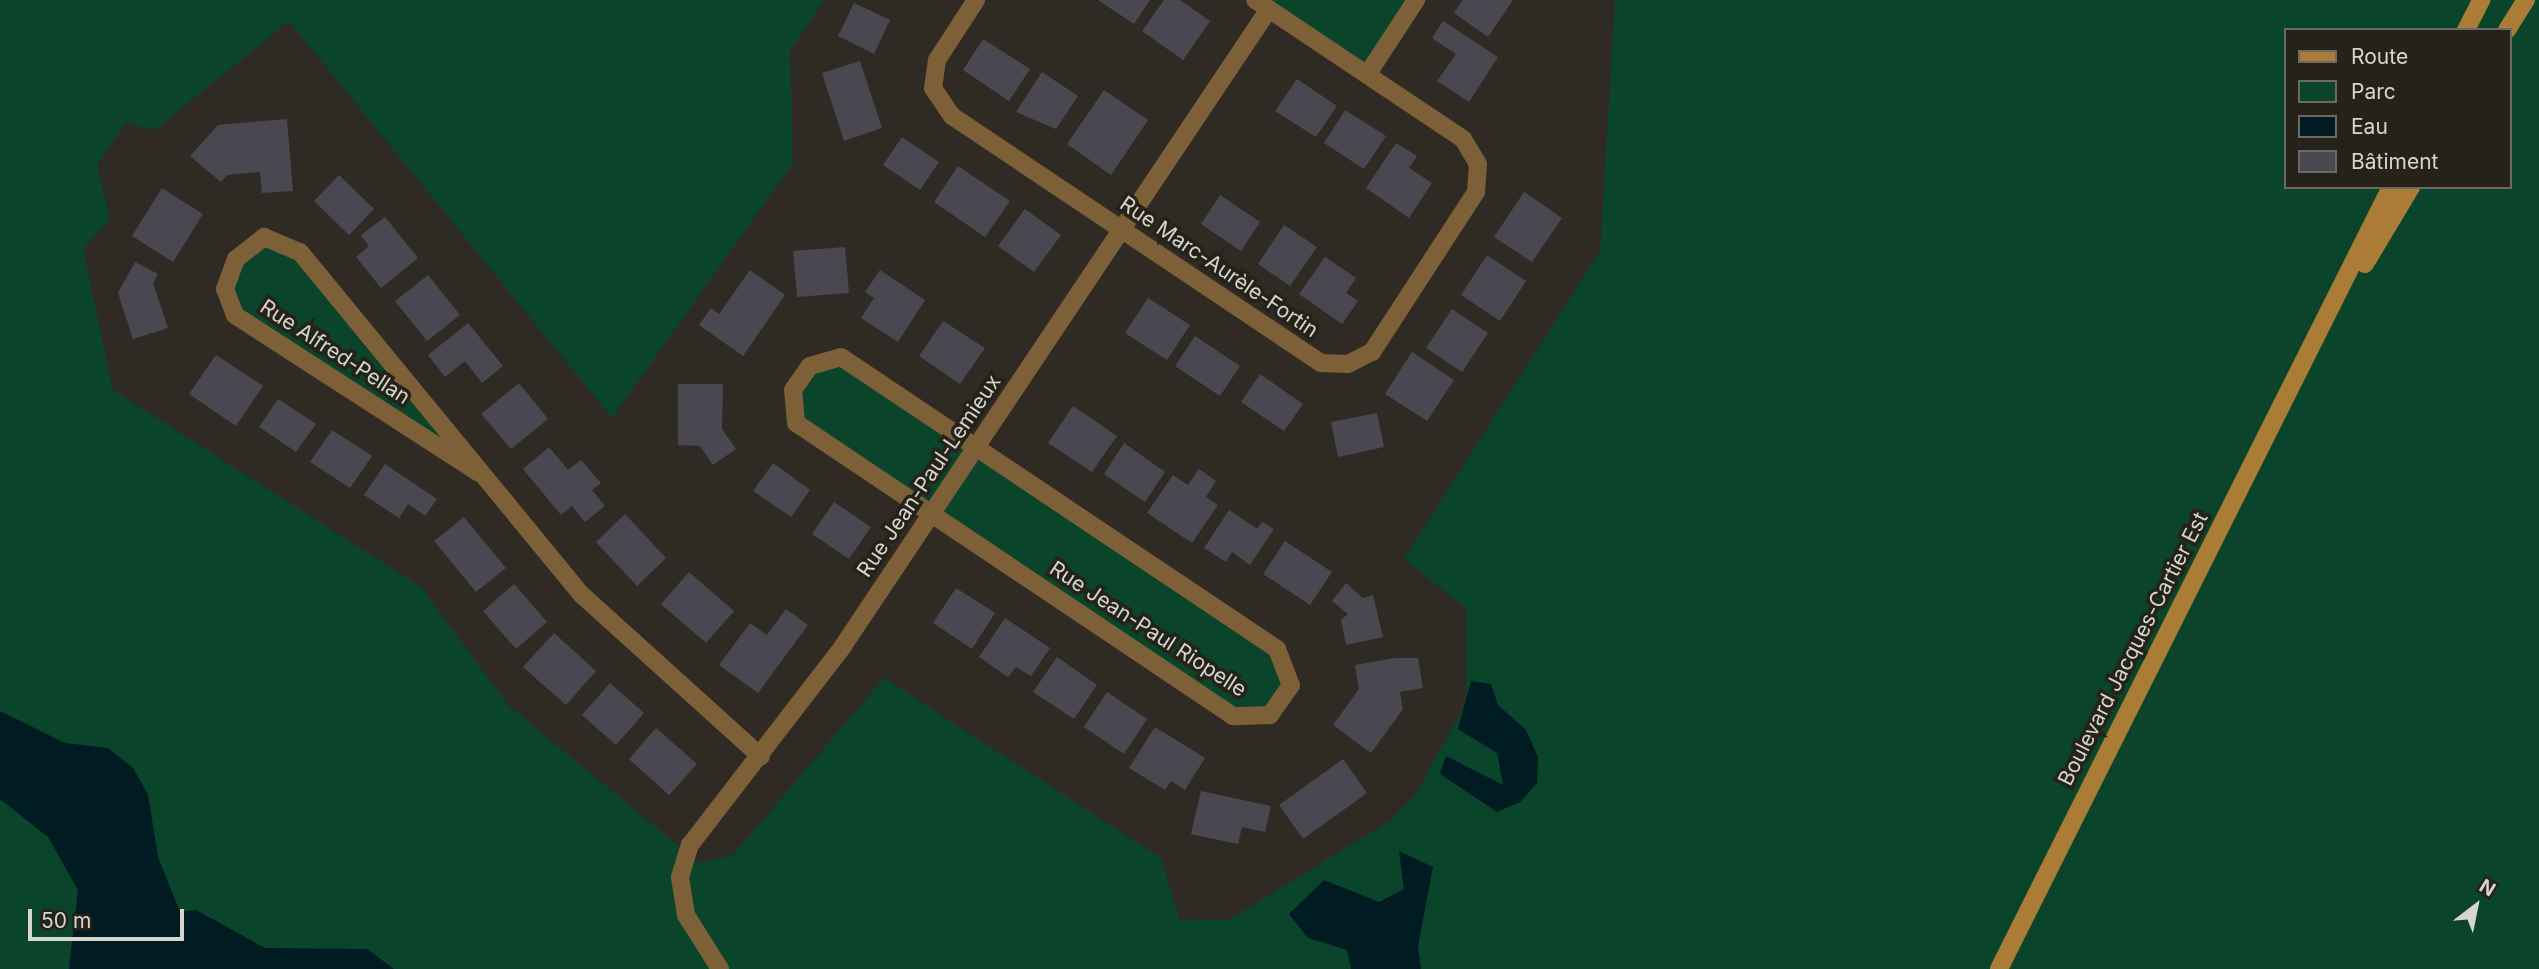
<!DOCTYPE html>
<meta charset="utf-8">
<style>
body{margin:0}
#map{position:relative;width:2539px;height:969px;overflow:hidden;background:#2f2b24;font-family:Inter,sans-serif}
div>[style]{position:absolute}
[style*='--x']{left:calc(var(--x)*1px);top:calc(var(--y)*1px);width:calc(var(--w)*1px);rotate:calc(var(--a)*1deg)}
.green>*{inset:0;background:#0a442a}
.water>*{inset:0;background:#001b22}
.building>*{inset:0;background:#494850}
.minor>*{height:18px;margin:-9px;padding:0 9px;transform-origin:9px;border-radius:9px;background:#7d6037}
.secondary>*{height:18px;margin:-9px;padding:0 9px;transform-origin:9px;border-radius:9px;background:#aa7c36}
span{translate:-50% -50%;white-space:nowrap;text-align:center;line-height:1.15;-webkit-text-stroke:7px #25221a;paint-order:stroke}
.street-label{font-size:21px;color:#d7d5d0}
.legend{position:absolute;left:2284px;top:28px;width:228px;height:161px;box-sizing:border-box;background:#25221a;border:2px solid #6c6a63;margin:0;padding:9px 12px;list-style:none;font-size:21px;color:#d7d5d0}
.legend li{display:flex;align-items:center;gap:14px;height:35px}
.legend b{width:35px;border:2px solid #6c6a63}
.north{position:absolute;left:2441px;top:871px;width:70px;height:70px;-webkit-text-stroke:5px #25221a;paint-order:stroke;rotate:32deg;font-size:19px;font-weight:700;line-height:28px;text-align:center;color:#d7d5d0}
.north::after{content:'';display:block;margin:auto;width:24px;height:32px;background:#d7d5d0;clip-path:polygon(50% 0,100% 100%,50% 72%,0 100%)}
.scale{position:absolute;left:28px;top:909px;width:156px;height:32px;box-sizing:border-box;border:4px solid #d7d5d0;border-top:0;padding-left:9px;font-size:21px;line-height:24px;white-space:nowrap;color:#d7d5d0;-webkit-text-stroke:5px #25221a;paint-order:stroke}
</style>
<div id="map">
<div class="green">
<div style="clip-path:polygon(evenodd,0 0,824px 0,790px 51px,793px 163px,612px 418px,289px 21px,155px 130px,126px 123px,97px 164px,110px 220px,83px 249px,113px 390px,421px 587px,508px 705px,699px 863px,733px 855px,884px 678px,1161px 858px,1179px 919px,1229px 920px,1391px 820px,1415px 796px,1466px 703px,1466px 608px,1404px 559px,1600px 251px,1615px 0,2539px 0,2539px 969px,0 969px,0 0,2285px 30px,2509px 30px,2509px 187px,2285px 187px,2285px 30px)"></div>
<div style="clip-path:polygon(1255px 0,1416px 0,1367px 75px)"></div>
<div style="clip-path:polygon(264px 237px,300px 252px,479px 473px,235px 315px,225px 289px,236px 259px)"></div>
<div style="clip-path:polygon(841px 357px,1277px 649px,1291px 685px,1270px 715px,1233px 716px,796px 423px,793px 390px,810px 366px)"></div>
</div>
<div class="water">
<div style="clip-path:polygon(1471px 681px,1491px 684px,1498px 705px,1526px 730px,1538px 757px,1537px 783px,1520px 802px,1497px 812px,1440px 774px,1446px 756px,1503px 785px,1497px 753px,1458px 729px)"></div>
<div style="clip-path:polygon(0 711px,65px 743px,108px 748px,133px 768px,148px 795px,158px 857px,180px 912px,196px 910px,265px 948px,367px 949px,394px 969px,69px 969px,78px 890px,48px 837px,0 799px)"></div>
<div style="clip-path:polygon(1399px 851px,1433px 867px,1418px 946px,1421px 969px,1351px 969px,1347px 950px,1308px 938px,1289px 914px,1324px 880px,1379px 902px,1404px 889px)"></div>
</div>
<div class="building">
<div style="clip-path:polygon(1098px 0,1150px 0,1134px 24px)"></div>
<div style="clip-path:polygon(1164px 0,1180px 0,1210px 21px,1183px 60px,1142px 31px)"></div>
<div style="clip-path:polygon(1463px 0,1513px 0,1488px 37px,1454px 13px)"></div>
<div style="clip-path:polygon(854px 3px,890px 20px,874px 54px,838px 36px)"></div>
<div style="clip-path:polygon(1443px 21px,1498px 57px,1469px 102px,1437px 81px,1456px 54px,1432px 38px)"></div>
<div style="clip-path:polygon(983px 39px,1030px 69px,1009px 101px,963px 70px)"></div>
<div style="clip-path:polygon(860px 61px,882px 128px,844px 141px,822px 73px)"></div>
<div style="clip-path:polygon(1042px 72px,1078px 96px,1056px 129px,1016px 112px)"></div>
<div style="clip-path:polygon(1297px 79px,1337px 106px,1316px 137px,1275px 111px)"></div>
<div style="clip-path:polygon(1104px 90px,1148px 120px,1111px 175px,1067px 144px)"></div>
<div style="clip-path:polygon(1345px 110px,1386px 136px,1364px 169px,1324px 143px)"></div>
<div style="clip-path:polygon(287px 119px,293px 191px,262px 193px,260px 172px,227px 175px,221px 182px,190px 156px,218px 125px)"></div>
<div style="clip-path:polygon(902px 137px,939px 162px,920px 190px,883px 165px)"></div>
<div style="clip-path:polygon(1396px 143px,1417px 156px,1409px 168px,1432px 183px,1409px 218px,1366px 188px)"></div>
<div style="clip-path:polygon(958px 166px,1010px 201px,985px 237px,934px 202px)"></div>
<div style="clip-path:polygon(339px 175px,374px 209px,349px 235px,314px 201px)"></div>
<div style="clip-path:polygon(162px 188px,203px 214px,173px 262px,132px 236px)"></div>
<div style="clip-path:polygon(1524px 192px,1562px 218px,1532px 262px,1494px 237px)"></div>
<div style="clip-path:polygon(1220px 195px,1260px 222px,1241px 251px,1201px 224px)"></div>
<div style="clip-path:polygon(1025px 209px,1061px 235px,1034px 272px,998px 246px)"></div>
<div style="clip-path:polygon(385px 217px,418px 258px,381px 288px,356px 257px,369px 246px,361px 235px)"></div>
<div style="clip-path:polygon(1284px 225px,1317px 247px,1290px 286px,1258px 264px)"></div>
<div style="clip-path:polygon(845px 247px,849px 293px,797px 297px,793px 251px)"></div>
<div style="clip-path:polygon(1487px 255px,1526px 281px,1500px 321px,1461px 295px)"></div>
<div style="clip-path:polygon(1325px 257px,1356px 278px,1346px 293px,1358px 301px,1342px 324px,1299px 294px)"></div>
<div style="clip-path:polygon(135px 262px,158px 274px,153px 283px,168px 328px,133px 339px,118px 293px)"></div>
<div style="clip-path:polygon(750px 270px,785px 295px,743px 356px,699px 325px,711px 308px,719px 314px)"></div>
<div style="clip-path:polygon(880px 270px,925px 300px,898px 342px,861px 318px,874px 298px,865px 292px)"></div>
<div style="clip-path:polygon(428px 275px,460px 315px,427px 341px,395px 301px)"></div>
<div style="clip-path:polygon(1148px 298px,1190px 325px,1167px 360px,1125px 333px)"></div>
<div style="clip-path:polygon(1452px 309px,1488px 333px,1462px 372px,1426px 348px)"></div>
<div style="clip-path:polygon(943px 321px,985px 348px,960px 384px,919px 356px)"></div>
<div style="clip-path:polygon(468px 323px,503px 366px,482px 383px,465px 361px,445px 377px,428px 355px)"></div>
<div style="clip-path:polygon(1195px 336px,1240px 366px,1220px 396px,1175px 366px)"></div>
<div style="clip-path:polygon(1412px 352px,1454px 380px,1427px 421px,1385px 394px)"></div>
<div style="clip-path:polygon(216px 355px,263px 386px,236px 426px,189px 394px)"></div>
<div style="clip-path:polygon(1260px 374px,1303px 404px,1284px 431px,1241px 402px)"></div>
<div style="clip-path:polygon(519px 383px,548px 419px,511px 449px,481px 414px)"></div>
<div style="clip-path:polygon(678px 384px,723px 384px,722px 429px,736px 449px,713px 465px,700px 446px,678px 445px)"></div>
<div style="clip-path:polygon(278px 399px,316px 424px,296px 452px,259px 427px)"></div>
<div style="clip-path:polygon(1073px 406px,1117px 436px,1092px 472px,1048px 443px)"></div>
<div style="clip-path:polygon(1377px 413px,1384px 447px,1338px 457px,1331px 422px)"></div>
<div style="clip-path:polygon(332px 430px,372px 456px,350px 488px,310px 462px)"></div>
<div style="clip-path:polygon(1124px 443px,1165px 472px,1145px 502px,1104px 474px)"></div>
<div style="clip-path:polygon(549px 447px,568px 470px,581px 460px,601px 483px,592px 490px,605px 506px,585px 522px,572px 506px,561px 515px,523px 469px)"></div>
<div style="clip-path:polygon(773px 463px,810px 490px,791px 517px,753px 491px)"></div>
<div style="clip-path:polygon(385px 464px,437px 499px,425px 516px,408px 504px,399px 518px,364px 495px)"></div>
<div style="clip-path:polygon(1199px 469px,1216px 481px,1206px 497px,1218px 505px,1192px 543px,1147px 513px,1173px 475px,1188px 485px)"></div>
<div style="clip-path:polygon(834px 502px,871px 527px,849px 559px,812px 534px)"></div>
<div style="clip-path:polygon(1229px 510px,1257px 529px,1262px 522px,1274px 529px,1250px 565px,1232px 552px,1226px 562px,1204px 548px)"></div>
<div style="clip-path:polygon(625px 514px,666px 558px,637px 586px,596px 542px)"></div>
<div style="clip-path:polygon(464px 517px,506px 568px,476px 592px,434px 541px)"></div>
<div style="clip-path:polygon(1285px 541px,1332px 572px,1310px 605px,1263px 574px)"></div>
<div style="clip-path:polygon(689px 572px,734px 611px,706px 643px,661px 604px)"></div>
<div style="clip-path:polygon(1346px 583px,1363px 598px,1373px 595px,1383px 637px,1346px 645px,1341px 620px,1348px 614px,1332px 601px)"></div>
<div style="clip-path:polygon(514px 584px,547px 622px,516px 649px,483px 611px)"></div>
<div style="clip-path:polygon(956px 588px,995px 613px,972px 649px,933px 623px)"></div>
<div style="clip-path:polygon(786px 609px,808px 625px,758px 693px,719px 665px,750px 623px,767px 635px)"></div>
<div style="clip-path:polygon(1005px 618px,1050px 648px,1031px 676px,1016px 667px,1008px 677px,979px 657px)"></div>
<div style="clip-path:polygon(554px 633px,596px 671px,566px 705px,523px 667px)"></div>
<div style="clip-path:polygon(1057px 657px,1097px 685px,1074px 719px,1033px 692px)"></div>
<div style="clip-path:polygon(1395px 658px,1418px 658px,1423px 688px,1400px 692px,1403px 709px,1371px 753px,1333px 725px,1359px 689px,1355px 665px)"></div>
<div style="clip-path:polygon(610px 683px,644px 713px,616px 745px,582px 715px)"></div>
<div style="clip-path:polygon(1107px 692px,1147px 719px,1124px 754px,1084px 727px)"></div>
<div style="clip-path:polygon(1155px 727px,1205px 758px,1185px 790px,1171px 781px,1165px 790px,1129px 768px)"></div>
<div style="clip-path:polygon(656px 728px,697px 764px,669px 795px,629px 759px)"></div>
<div style="clip-path:polygon(1343px 759px,1367px 793px,1303px 839px,1279px 805px)"></div>
<div style="clip-path:polygon(1201px 791px,1271px 806px,1265px 832px,1242px 827px,1238px 844px,1191px 834px)"></div>
</div>
<div class="minor">
<div style="--x:976;--y:0;--w:72;--a:123"></div>
<div style="--x:937;--y:60;--w:28;--a:98"></div>
<div style="--x:933;--y:88;--w:34;--a:56"></div>
<div style="--x:952;--y:116;--w:444;--a:33.8"></div>
<div style="--x:1321;--y:363;--w:27;--a:2"></div>
<div style="--x:1348;--y:364;--w:27;--a:-27"></div>
<div style="--x:1372;--y:352;--w:191;--a:-57"></div>
<div style="--x:1476;--y:192;--w:28;--a:-86"></div>
<div style="--x:1478;--y:164;--w:29;--a:-121"></div>
<div style="--x:1463;--y:139;--w:250;--a:-146.2"></div>
<div style="--x:1367;--y:75;--w:90;--a:-56.8"></div>
<div style="--x:841;--y:357;--w:525;--a:33.81"></div>
<div style="--x:1277;--y:649;--w:39;--a:69"></div>
<div style="--x:1291;--y:685;--w:37;--a:125"></div>
<div style="--x:1270;--y:715;--w:37;--a:178"></div>
<div style="--x:1233;--y:716;--w:526;--a:-146.16"></div>
<div style="--x:796;--y:423;--w:33;--a:-95"></div>
<div style="--x:793;--y:390;--w:29;--a:-55"></div>
<div style="--x:810;--y:366;--w:32;--a:-16"></div>
<div style="--x:479;--y:473;--w:291;--a:-147.1"></div>
<div style="--x:235;--y:315;--w:28;--a:-111"></div>
<div style="--x:225;--y:289;--w:32;--a:-70"></div>
<div style="--x:236;--y:259;--w:36;--a:-38"></div>
<div style="--x:264;--y:237;--w:39;--a:23"></div>
<div style="--x:300;--y:252;--w:444;--a:50.6"></div>
<div style="--x:582;--y:595;--w:241;--a:42.1"></div>
<div style="--x:720;--y:969;--w:64;--a:-122.2"></div>
<div style="--x:686;--y:915;--w:38;--a:-99"></div>
<div style="--x:680;--y:877;--w:34;--a:-73"></div>
<div style="--x:690;--y:845;--w:251;--a:-52.4"></div>
<div style="--x:843;--y:646;--w:766;--a:-56.23"></div>
</div>
<div class="secondary">
<div style="--x:2466;--y:30;--w:34;--a:-63"></div>
<div style="--x:2507;--y:30;--w:36;--a:-58"></div>
<div style="--x:2365;--y:264;--w:90;--a:-59.1"></div>
<div style="--x:1999;--y:969;--w:875;--a:-63.38"></div>
</div>
<div class="street-label">
<span style="left:1219px;top:267px;rotate:34deg">Rue Marc-Aurèle-Fortin</span>
<span style="left:335px;top:352px;rotate:33deg">Rue Alfred-Pellan</span>
<span style="left:929px;top:476px;rotate:-56deg">Rue Jean-Paul-Lemieux</span>
<span style="left:1148px;top:629px;rotate:33deg">Rue Jean-Paul Riopelle</span>
<span style="left:2133px;top:649px;rotate:-63deg">Boulevard Jacques-Cartier Est</span>
</div>
<ul class="legend">
<li><b style="height:9px;background:#aa7c36"></b>Route</li>
<li><b style="height:19px;background:#0a442a"></b>Parc</li>
<li><b style="height:19px;background:#001b22"></b>Eau</li>
<li><b style="height:19px;background:#494850"></b>Bâtiment</li>
</ul>
<div class="north">N</div>
<div class="scale">50 m</div>
</div>
